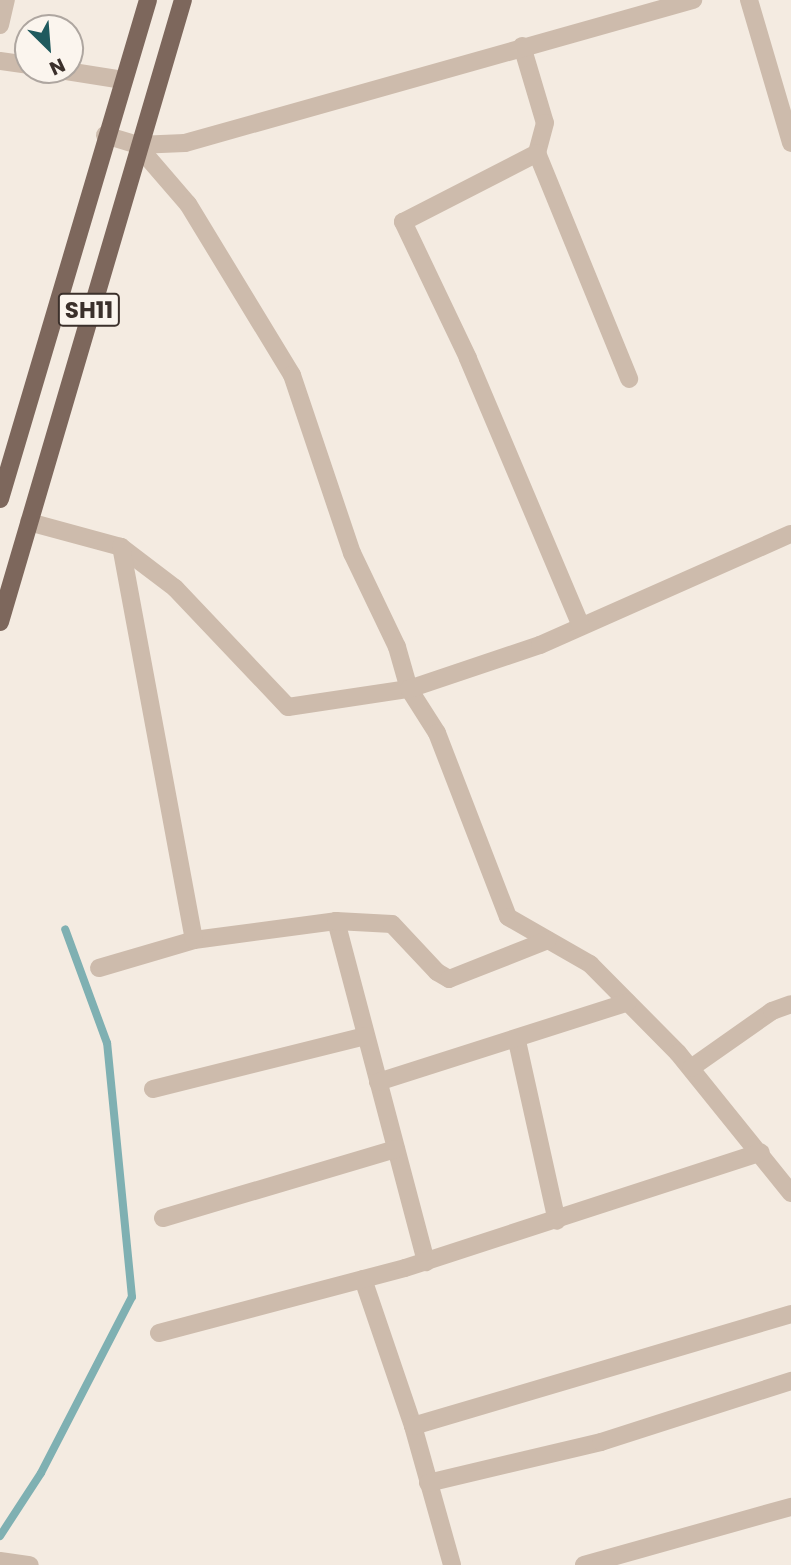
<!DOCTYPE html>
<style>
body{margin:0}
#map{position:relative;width:791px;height:1565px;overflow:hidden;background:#f4ebe1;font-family:Poppins,sans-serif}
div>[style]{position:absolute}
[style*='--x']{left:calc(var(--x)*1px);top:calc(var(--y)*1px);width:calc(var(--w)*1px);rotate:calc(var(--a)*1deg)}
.stream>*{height:8px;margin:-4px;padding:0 4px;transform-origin:4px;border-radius:4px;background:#7fb0b2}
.minor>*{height:18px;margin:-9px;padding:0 9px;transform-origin:9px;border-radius:9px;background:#cdbbac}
.major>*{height:18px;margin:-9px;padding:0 9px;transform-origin:9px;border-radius:9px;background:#7d675c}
span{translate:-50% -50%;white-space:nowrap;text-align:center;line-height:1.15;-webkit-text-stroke:5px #fbf5ee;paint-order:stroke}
.shield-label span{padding:2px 5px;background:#fbf5ee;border:2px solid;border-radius:5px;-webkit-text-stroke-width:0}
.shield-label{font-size:23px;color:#3b302b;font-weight:700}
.north{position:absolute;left:14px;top:14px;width:70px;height:70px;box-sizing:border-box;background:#fbf5ee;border:2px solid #aea6a0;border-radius:50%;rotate:155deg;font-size:19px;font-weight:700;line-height:28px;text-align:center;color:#3b302b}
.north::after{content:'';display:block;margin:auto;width:24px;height:32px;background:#1f5a5e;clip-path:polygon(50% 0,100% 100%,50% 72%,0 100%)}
</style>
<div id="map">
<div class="stream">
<div style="--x:0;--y:1536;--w:75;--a:-56.9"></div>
<div style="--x:41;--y:1473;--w:198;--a:-62.7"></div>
<div style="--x:132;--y:1297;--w:255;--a:-95.6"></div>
<div style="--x:107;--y:1043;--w:121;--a:-110.2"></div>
</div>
<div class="minor">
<div style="--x:749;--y:0;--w:149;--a:73.6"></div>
<div style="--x:0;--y:25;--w:26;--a:-77"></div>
<div style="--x:522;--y:46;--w:80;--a:73.4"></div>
<div style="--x:545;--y:123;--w:31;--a:105"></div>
<div style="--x:0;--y:61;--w:28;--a:8"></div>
<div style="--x:60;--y:70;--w:64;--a:9"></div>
<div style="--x:105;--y:135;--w:34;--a:17"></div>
<div style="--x:137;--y:145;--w:48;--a:-2.4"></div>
<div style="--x:185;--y:143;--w:528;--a:-15.72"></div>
<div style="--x:137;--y:145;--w:78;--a:49.2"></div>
<div style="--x:188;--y:204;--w:200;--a:58.7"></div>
<div style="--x:292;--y:375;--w:188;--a:71.4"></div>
<div style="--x:352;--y:553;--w:104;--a:64.4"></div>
<div style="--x:397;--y:647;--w:44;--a:74.1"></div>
<div style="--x:409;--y:689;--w:52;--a:57.5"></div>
<div style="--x:437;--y:733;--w:197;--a:68.9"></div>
<div style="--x:508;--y:917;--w:95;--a:29.8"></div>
<div style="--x:590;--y:964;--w:125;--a:45.3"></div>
<div style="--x:678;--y:1053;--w:180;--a:51.1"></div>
<div style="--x:29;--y:522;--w:95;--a:15.2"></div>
<div style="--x:121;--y:547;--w:68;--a:37.2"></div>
<div style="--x:175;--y:588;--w:164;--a:46.5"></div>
<div style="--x:288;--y:707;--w:122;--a:-8.5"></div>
<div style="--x:409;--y:689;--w:138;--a:-18.6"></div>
<div style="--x:540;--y:645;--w:274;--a:-23.9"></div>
<div style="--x:581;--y:626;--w:291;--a:-112.9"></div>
<div style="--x:468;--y:358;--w:151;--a:-115.5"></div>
<div style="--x:403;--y:222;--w:151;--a:-27.2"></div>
<div style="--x:537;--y:153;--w:244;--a:67.8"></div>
<div style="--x:336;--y:921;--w:353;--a:75.2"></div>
<div style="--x:194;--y:940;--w:143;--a:-7.6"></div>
<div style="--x:336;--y:921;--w:56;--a:3.1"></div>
<div style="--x:392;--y:924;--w:66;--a:46.8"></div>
<div style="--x:437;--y:972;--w:14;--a:30"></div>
<div style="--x:449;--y:979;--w:106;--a:-21.5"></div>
<div style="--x:99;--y:968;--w:99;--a:-16.4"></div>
<div style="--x:194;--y:940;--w:400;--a:-100.5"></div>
<div style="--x:517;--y:1041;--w:184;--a:77.5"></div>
<div style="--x:691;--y:1068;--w:99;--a:-35.1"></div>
<div style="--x:772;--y:1011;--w:20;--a:-20"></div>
<div style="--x:378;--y:1082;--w:262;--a:-17.7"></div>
<div style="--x:153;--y:1089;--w:219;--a:-14"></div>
<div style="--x:163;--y:1218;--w:243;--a:-16.5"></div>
<div style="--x:363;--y:1279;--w:155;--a:71.2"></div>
<div style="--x:413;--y:1426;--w:144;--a:74.3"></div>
<div style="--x:159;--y:1333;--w:254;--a:-14.8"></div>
<div style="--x:405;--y:1268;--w:374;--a:-18"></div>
<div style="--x:413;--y:1426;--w:394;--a:-16.5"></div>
<div style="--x:428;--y:1483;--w:178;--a:-13.3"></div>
<div style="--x:601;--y:1442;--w:200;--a:-17.8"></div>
<div style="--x:0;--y:1561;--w:30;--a:8"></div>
<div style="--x:584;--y:1565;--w:215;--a:-15.7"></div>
</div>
<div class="major">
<div style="--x:0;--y:499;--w:520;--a:-73.48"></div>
<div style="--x:0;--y:622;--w:648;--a:-73.61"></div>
</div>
<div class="shield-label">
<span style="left:89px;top:310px">SH11</span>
</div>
<div class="north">N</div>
</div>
